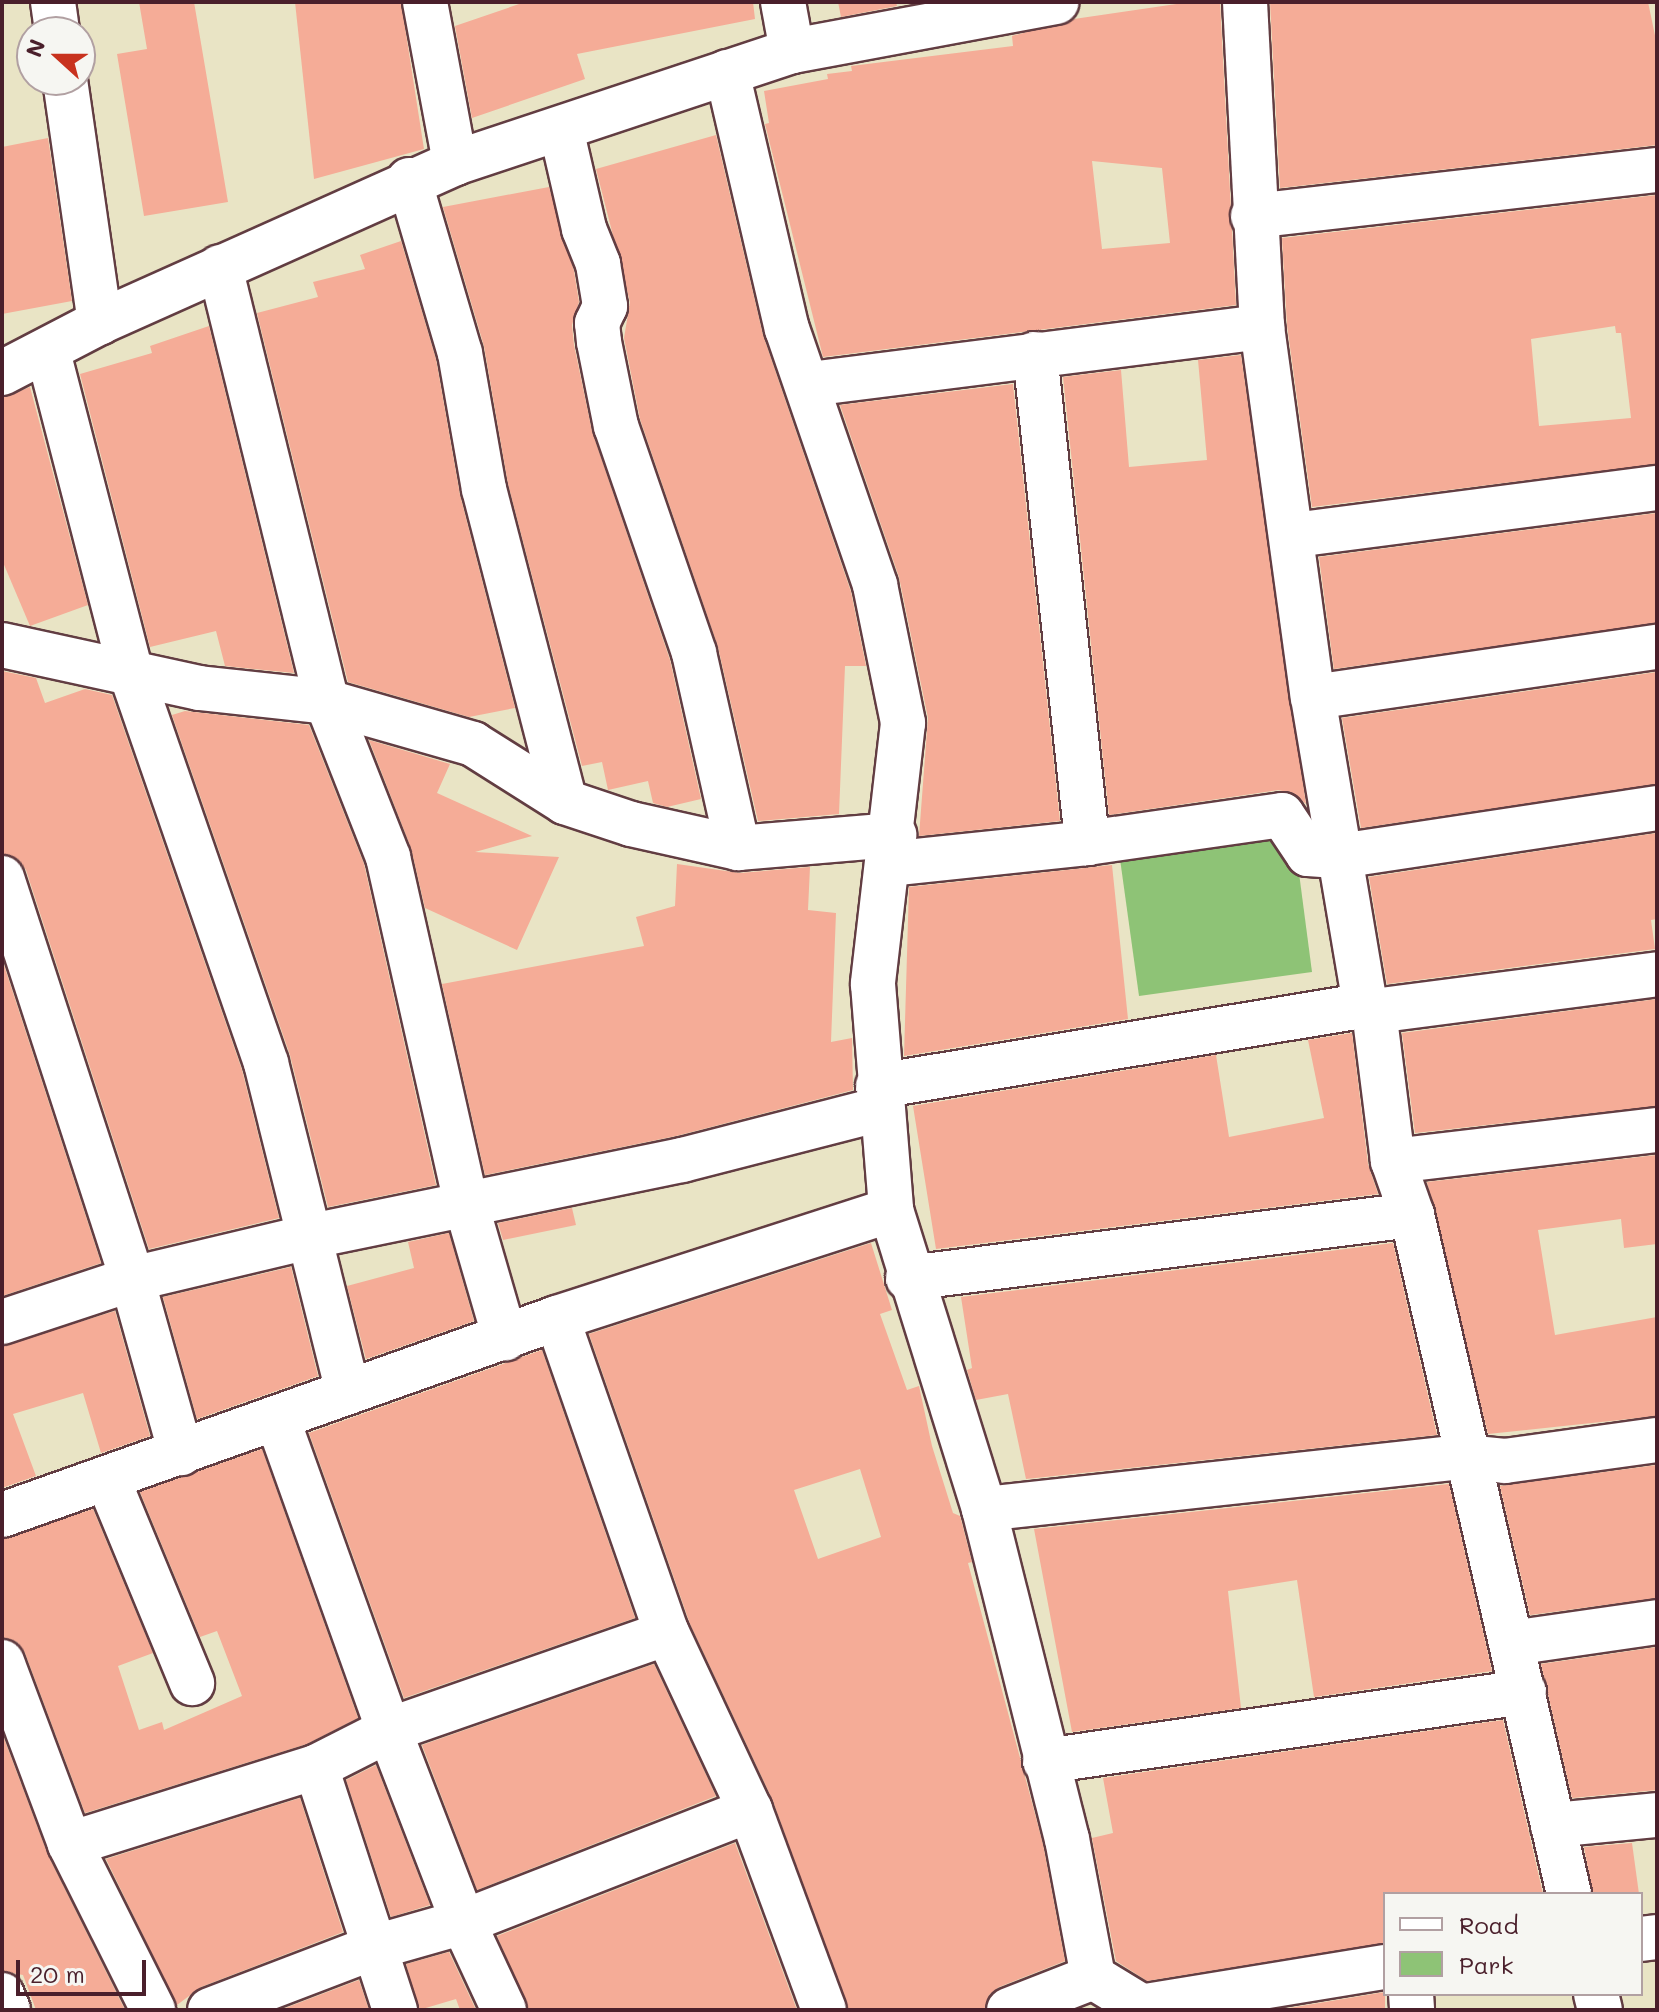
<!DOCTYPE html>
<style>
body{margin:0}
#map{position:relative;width:1659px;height:2012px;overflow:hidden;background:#e9e4c5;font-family:Mali,sans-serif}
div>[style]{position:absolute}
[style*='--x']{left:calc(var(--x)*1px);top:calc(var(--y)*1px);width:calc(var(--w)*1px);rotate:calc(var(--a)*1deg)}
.green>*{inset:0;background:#8ec376}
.building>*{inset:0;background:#f5ac97}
.roads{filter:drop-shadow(2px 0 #623d42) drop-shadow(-2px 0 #623d42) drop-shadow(0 2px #623d42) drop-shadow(0 -2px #623d42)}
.minor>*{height:44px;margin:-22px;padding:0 22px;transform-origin:22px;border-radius:22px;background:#fff}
.tertiary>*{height:44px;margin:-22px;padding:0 22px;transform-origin:22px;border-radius:22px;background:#fff}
span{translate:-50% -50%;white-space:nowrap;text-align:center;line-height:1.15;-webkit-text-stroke:8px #f6f6f2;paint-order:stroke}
.frame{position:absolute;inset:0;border:4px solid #4a1f2b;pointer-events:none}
.legend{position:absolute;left:1383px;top:1892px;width:260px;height:104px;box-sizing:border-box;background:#f6f6f2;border:2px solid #b1a0a2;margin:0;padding:10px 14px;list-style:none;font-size:24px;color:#4a1f2b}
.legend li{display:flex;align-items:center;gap:16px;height:40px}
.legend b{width:40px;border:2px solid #b1a0a2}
.north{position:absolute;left:16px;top:16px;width:80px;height:80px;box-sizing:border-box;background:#f6f6f2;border:2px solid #b1a0a2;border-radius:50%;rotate:291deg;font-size:22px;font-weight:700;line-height:32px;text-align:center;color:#4a1f2b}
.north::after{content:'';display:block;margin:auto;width:28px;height:36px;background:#c8321e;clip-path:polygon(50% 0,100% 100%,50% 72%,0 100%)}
.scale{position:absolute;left:16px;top:1960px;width:130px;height:36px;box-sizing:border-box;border:4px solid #4a1f2b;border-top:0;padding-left:10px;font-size:24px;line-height:28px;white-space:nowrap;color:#4a1f2b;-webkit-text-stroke:6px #f6f6f2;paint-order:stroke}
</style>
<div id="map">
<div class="green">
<div style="clip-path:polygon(1294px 835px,1312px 972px,1139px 996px,1120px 859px)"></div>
</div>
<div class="building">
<div style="clip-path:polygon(139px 2px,194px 2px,228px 202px,144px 216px,117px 54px,147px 49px)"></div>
<div style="clip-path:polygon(295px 2px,401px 2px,424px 149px,314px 179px)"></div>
<div style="clip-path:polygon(525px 2px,753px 2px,755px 19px,577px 54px,585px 79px,472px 118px,455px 26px)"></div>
<div style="clip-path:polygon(838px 2px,896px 2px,897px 6px,841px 17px)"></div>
<div style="clip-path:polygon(evenodd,1190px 2px,1220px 2px,1236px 305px,823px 357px,765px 124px,769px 123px,764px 91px,828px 79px,827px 74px,852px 71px,851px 66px,1013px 46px,1012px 36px,1074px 19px,1190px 2px,1092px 161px,1162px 168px,1170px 243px,1102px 249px,1092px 161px)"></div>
<div style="clip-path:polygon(1270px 2px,1648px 2px,1657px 45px,1657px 145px,1280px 188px)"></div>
<div style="clip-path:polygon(716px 135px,763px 335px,851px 592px,866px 666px,845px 666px,839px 814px,758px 821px,718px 647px,640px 419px,624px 338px,630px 302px,596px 169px)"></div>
<div style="clip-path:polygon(48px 138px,72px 301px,2px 314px,2px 147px)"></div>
<div style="clip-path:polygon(549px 187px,574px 271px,579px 302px,572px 325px,574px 345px,592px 431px,670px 660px,701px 799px,667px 807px,653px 803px,648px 781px,608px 790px,602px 762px,582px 766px,508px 484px,484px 346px,443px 207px)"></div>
<div style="clip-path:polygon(evenodd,1657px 195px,1657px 464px,1312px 507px,1287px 325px,1282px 238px,1657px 195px,1615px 326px,1616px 333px,1621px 333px,1631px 418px,1539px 426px,1531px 339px,1615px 326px)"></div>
<div style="clip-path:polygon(401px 241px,436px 359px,460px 495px,515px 708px,469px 717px,348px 682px,257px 313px,318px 297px,313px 282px,365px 269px,360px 255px)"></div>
<div style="clip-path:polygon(209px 326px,294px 673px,225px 666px,216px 631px,150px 647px,80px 374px,152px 353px,150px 346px)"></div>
<div style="clip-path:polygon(1241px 355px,1306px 804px,1293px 793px,1278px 790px,1109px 815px,1063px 377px,1121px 370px,1129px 467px,1207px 460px,1198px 360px)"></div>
<div style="clip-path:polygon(1013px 384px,1060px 821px,919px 836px,928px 718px,899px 577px,840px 405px)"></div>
<div style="clip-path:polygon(30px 387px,88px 605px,30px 626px,2px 560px,2px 398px)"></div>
<div style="clip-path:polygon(1657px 513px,1657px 623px,1334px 669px,1319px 557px)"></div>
<div style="clip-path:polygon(2px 671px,36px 678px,45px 703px,85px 689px,112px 695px,242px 1070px,279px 1218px,149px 1249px,26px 870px,18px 859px,2px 854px)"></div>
<div style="clip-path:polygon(1657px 672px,1657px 784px,1361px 828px,1342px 718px)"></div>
<div style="clip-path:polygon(185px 711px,309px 725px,364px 864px,436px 1185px,328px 1207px,290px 1055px,172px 715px)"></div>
<div style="clip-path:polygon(369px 740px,450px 764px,437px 793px,532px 836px,475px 852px,559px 857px,517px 950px,425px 908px,411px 848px)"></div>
<div style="clip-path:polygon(1657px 833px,1657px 919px,1651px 920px,1655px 949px,1387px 984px,1369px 877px)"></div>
<div style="clip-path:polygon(677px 864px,740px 873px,810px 867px,808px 910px,836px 913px,831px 1042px,852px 1038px,853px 1090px,676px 1136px,485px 1175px,442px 984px,644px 946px,636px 917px,675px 906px)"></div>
<div style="clip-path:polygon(1112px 865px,1128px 1019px,904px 1056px,909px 887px)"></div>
<div style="clip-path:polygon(2px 959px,101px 1263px,2px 1296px)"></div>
<div style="clip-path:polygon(1657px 999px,1657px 1106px,1415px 1133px,1402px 1033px)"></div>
<div style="clip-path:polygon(1352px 1033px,1368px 1164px,1378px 1194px,936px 1249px,913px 1106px,1216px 1055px,1229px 1137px,1324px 1118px,1308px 1040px)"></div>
<div style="clip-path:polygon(1657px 1155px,1657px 1244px,1624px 1248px,1621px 1219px,1538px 1230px,1555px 1335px,1657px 1317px,1657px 1416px,1488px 1434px,1427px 1182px)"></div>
<div style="clip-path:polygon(572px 1208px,576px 1225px,503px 1240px,498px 1223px)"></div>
<div style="clip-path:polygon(449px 1233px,474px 1321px,366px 1359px,347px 1286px,414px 1268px,408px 1242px)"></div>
<div style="clip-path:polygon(evenodd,871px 1243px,892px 1310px,880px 1314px,907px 1390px,919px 1386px,932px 1446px,953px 1513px,960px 1516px,972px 1562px,968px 1563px,1043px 1844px,1065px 1961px,999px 1987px,989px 1995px,985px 2010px,848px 2010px,773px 1801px,690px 1624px,589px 1334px,871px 1243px,860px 1469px,881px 1537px,818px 1559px,794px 1490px,860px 1469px)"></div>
<div style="clip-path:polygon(1393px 1243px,1437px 1435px,1026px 1479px,1008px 1394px,976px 1400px,967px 1370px,972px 1368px,961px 1297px)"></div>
<div style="clip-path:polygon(291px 1267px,318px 1376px,197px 1419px,163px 1297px)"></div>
<div style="clip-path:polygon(115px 1311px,150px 1436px,101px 1453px,83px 1393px,13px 1414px,36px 1476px,2px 1488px,2px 1346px)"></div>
<div style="clip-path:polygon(542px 1350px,635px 1618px,404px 1698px,309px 1433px)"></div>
<div style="clip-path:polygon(262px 1449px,358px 1718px,307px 1744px,85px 1813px,25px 1653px,17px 1642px,2px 1638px,2px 1539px,93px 1509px,153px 1653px,118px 1666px,139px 1730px,162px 1722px,164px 1730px,242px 1696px,217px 1631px,200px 1637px,140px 1492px)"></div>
<div style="clip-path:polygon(1657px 1465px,1657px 1598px,1530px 1615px,1500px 1486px)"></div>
<div style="clip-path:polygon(1449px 1484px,1492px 1671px,1314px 1697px,1297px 1580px,1228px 1591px,1241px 1708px,1072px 1732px,1034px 1529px)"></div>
<div style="clip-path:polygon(1657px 1647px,1657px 1790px,1572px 1798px,1541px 1664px)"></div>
<div style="clip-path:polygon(654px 1664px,716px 1796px,477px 1890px,422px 1745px)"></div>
<div style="clip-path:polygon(1503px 1720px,1543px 1894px,1385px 1894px,1385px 1943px,1147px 1981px,1116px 1961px,1092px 1838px,1113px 1833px,1103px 1778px)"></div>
<div style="clip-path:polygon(2px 1733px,48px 1855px,125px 2010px,36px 2010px,23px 1975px,2px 1971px)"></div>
<div style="clip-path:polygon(376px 1765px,430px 1905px,391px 1917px,346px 1780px)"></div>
<div style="clip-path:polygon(300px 1798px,343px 1932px,201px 1987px,177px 2005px,106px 1859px)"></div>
<div style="clip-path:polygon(735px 1843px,797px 2010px,529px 2010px,497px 1936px)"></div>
<div style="clip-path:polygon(1632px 1843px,1639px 1894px,1593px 1894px,1584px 1847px)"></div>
<div style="clip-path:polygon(449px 1952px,476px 2010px,460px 2010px,456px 1999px,419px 2010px,406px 1964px)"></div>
<div style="clip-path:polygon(359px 1980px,369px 2010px,280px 2010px)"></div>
<div style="clip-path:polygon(1385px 1992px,1385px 2010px,1277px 2010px)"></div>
</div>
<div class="roads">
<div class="minor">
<div style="--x:53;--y:2;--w:30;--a:82"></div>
<div style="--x:425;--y:2;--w:164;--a:79.4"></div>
<div style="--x:783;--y:2;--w:50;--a:79.6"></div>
<div style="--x:1245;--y:2;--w:325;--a:87"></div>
<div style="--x:1262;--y:327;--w:373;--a:82.2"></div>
<div style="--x:1313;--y:697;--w:312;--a:80.4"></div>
<div style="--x:1365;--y:1005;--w:11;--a:34"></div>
<div style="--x:1374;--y:1011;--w:151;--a:82.8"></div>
<div style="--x:1393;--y:1161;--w:57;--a:70.6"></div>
<div style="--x:1412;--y:1215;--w:697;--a:76.98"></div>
<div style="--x:727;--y:72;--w:264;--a:76.9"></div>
<div style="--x:787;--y:329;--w:271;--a:71"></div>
<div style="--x:875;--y:585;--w:141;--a:78.5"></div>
<div style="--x:903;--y:723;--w:263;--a:96.6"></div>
<div style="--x:873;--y:984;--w:227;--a:85.4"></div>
<div style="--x:891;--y:1210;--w:313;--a:72.7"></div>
<div style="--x:984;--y:1509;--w:340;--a:75.9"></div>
<div style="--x:1067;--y:1839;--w:140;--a:79.3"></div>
<div style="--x:1093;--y:1977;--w:63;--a:31.4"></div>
<div style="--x:65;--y:80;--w:245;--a:81.8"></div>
<div style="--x:561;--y:129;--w:103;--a:77"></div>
<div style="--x:584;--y:229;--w:38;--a:68"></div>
<div style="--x:598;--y:264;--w:43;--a:80.5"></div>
<div style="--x:605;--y:306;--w:19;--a:115"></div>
<div style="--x:597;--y:323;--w:19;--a:84"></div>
<div style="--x:599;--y:342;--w:86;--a:78.6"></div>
<div style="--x:616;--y:426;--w:240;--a:71"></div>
<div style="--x:694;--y:653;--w:200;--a:77.3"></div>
<div style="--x:409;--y:180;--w:180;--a:73.6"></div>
<div style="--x:460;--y:353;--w:138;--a:80"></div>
<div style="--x:484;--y:489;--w:323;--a:75.5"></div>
<div style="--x:1253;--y:216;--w:407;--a:-6.5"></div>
<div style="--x:220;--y:267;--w:448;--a:76.2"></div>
<div style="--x:327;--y:702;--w:167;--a:68.5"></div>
<div style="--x:388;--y:857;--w:356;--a:77.3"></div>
<div style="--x:466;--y:1204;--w:140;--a:73.8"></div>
<div style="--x:48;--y:352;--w:332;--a:75.5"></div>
<div style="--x:131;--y:673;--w:413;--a:70.9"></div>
<div style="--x:266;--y:1063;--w:339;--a:76"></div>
<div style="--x:1035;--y:354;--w:492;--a:83.9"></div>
<div style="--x:810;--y:384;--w:456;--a:-7.2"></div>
<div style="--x:1294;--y:535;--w:366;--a:-7.4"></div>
<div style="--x:2;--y:645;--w:202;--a:12.3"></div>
<div style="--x:199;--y:688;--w:129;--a:6.2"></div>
<div style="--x:327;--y:702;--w:152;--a:16"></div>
<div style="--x:473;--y:744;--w:109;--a:32.2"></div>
<div style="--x:565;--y:802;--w:70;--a:18.4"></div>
<div style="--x:631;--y:824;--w:110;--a:12.6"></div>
<div style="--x:738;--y:848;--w:157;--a:-4.8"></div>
<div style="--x:1313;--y:697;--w:348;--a:-8.3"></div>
<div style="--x:888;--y:864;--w:200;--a:-6"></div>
<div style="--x:1087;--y:843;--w:197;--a:-8.2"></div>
<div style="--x:1282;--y:815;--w:47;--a:56.3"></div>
<div style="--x:1308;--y:854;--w:32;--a:4"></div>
<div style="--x:1340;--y:856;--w:321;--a:-8.6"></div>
<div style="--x:2;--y:878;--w:422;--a:72"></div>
<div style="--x:132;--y:1279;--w:181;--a:74.3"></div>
<div style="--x:1374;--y:1011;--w:285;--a:-7.4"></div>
<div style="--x:878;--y:1086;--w:494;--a:-9.4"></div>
<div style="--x:1393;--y:1161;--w:266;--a:-6.7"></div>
<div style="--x:908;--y:1278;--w:508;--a:-7.13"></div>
<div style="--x:557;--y:1318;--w:334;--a:70.8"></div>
<div style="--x:667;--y:1633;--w:195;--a:64.9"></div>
<div style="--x:750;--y:1810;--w:213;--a:69.7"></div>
<div style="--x:2;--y:1322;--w:137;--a:-18.3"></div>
<div style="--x:132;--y:1279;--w:185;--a:-13.4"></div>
<div style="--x:312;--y:1236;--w:378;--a:-11.6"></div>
<div style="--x:682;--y:1160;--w:205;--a:-14.4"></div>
<div style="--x:277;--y:1418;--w:331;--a:70.3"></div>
<div style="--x:389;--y:1730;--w:206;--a:68.9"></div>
<div style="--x:463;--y:1922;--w:97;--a:65"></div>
<div style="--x:108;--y:1480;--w:220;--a:67.5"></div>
<div style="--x:984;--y:1509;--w:484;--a:-6.2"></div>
<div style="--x:1465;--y:1457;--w:40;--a:5.7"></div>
<div style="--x:1505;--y:1461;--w:153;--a:-7.9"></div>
<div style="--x:2;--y:1515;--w:589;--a:-19.54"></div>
<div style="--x:557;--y:1318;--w:351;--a:-17.9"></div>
<div style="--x:1512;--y:1643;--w:147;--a:-8.2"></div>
<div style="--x:2;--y:1662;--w:194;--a:69.5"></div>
<div style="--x:70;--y:1844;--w:186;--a:63.4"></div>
<div style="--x:1045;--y:1761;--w:484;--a:-8.2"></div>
<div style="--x:316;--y:1767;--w:256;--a:72"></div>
<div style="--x:1553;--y:1825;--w:104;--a:-5.5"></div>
<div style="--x:70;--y:1844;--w:258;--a:-17.4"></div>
<div style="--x:316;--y:1767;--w:82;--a:-26.9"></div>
<div style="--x:389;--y:1730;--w:294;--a:-19.2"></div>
<div style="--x:1641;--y:1939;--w:16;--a:-7"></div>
<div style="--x:1411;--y:1994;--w:16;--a:86"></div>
<div style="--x:1596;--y:1994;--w:16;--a:76"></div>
<div style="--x:2;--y:1995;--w:16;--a:68"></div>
<div style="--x:1146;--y:2006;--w:242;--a:-9.3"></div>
<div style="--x:210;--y:2010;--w:173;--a:-20.9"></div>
<div style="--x:372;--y:1948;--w:95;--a:-15.9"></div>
<div style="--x:463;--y:1922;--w:308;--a:-21.3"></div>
<div style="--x:1009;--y:2010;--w:90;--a:-21.4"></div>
</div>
<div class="tertiary">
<div style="--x:2;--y:373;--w:110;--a:-27.5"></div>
<div style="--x:100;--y:322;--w:389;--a:-24.1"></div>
<div style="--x:455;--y:163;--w:355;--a:-18.4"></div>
<div style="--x:792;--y:51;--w:269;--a:-10.5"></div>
</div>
</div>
<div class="frame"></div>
<ul class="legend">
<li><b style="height:10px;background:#fff"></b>Road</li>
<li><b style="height:22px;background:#8ec376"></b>Park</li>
</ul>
<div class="north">N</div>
<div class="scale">20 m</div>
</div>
